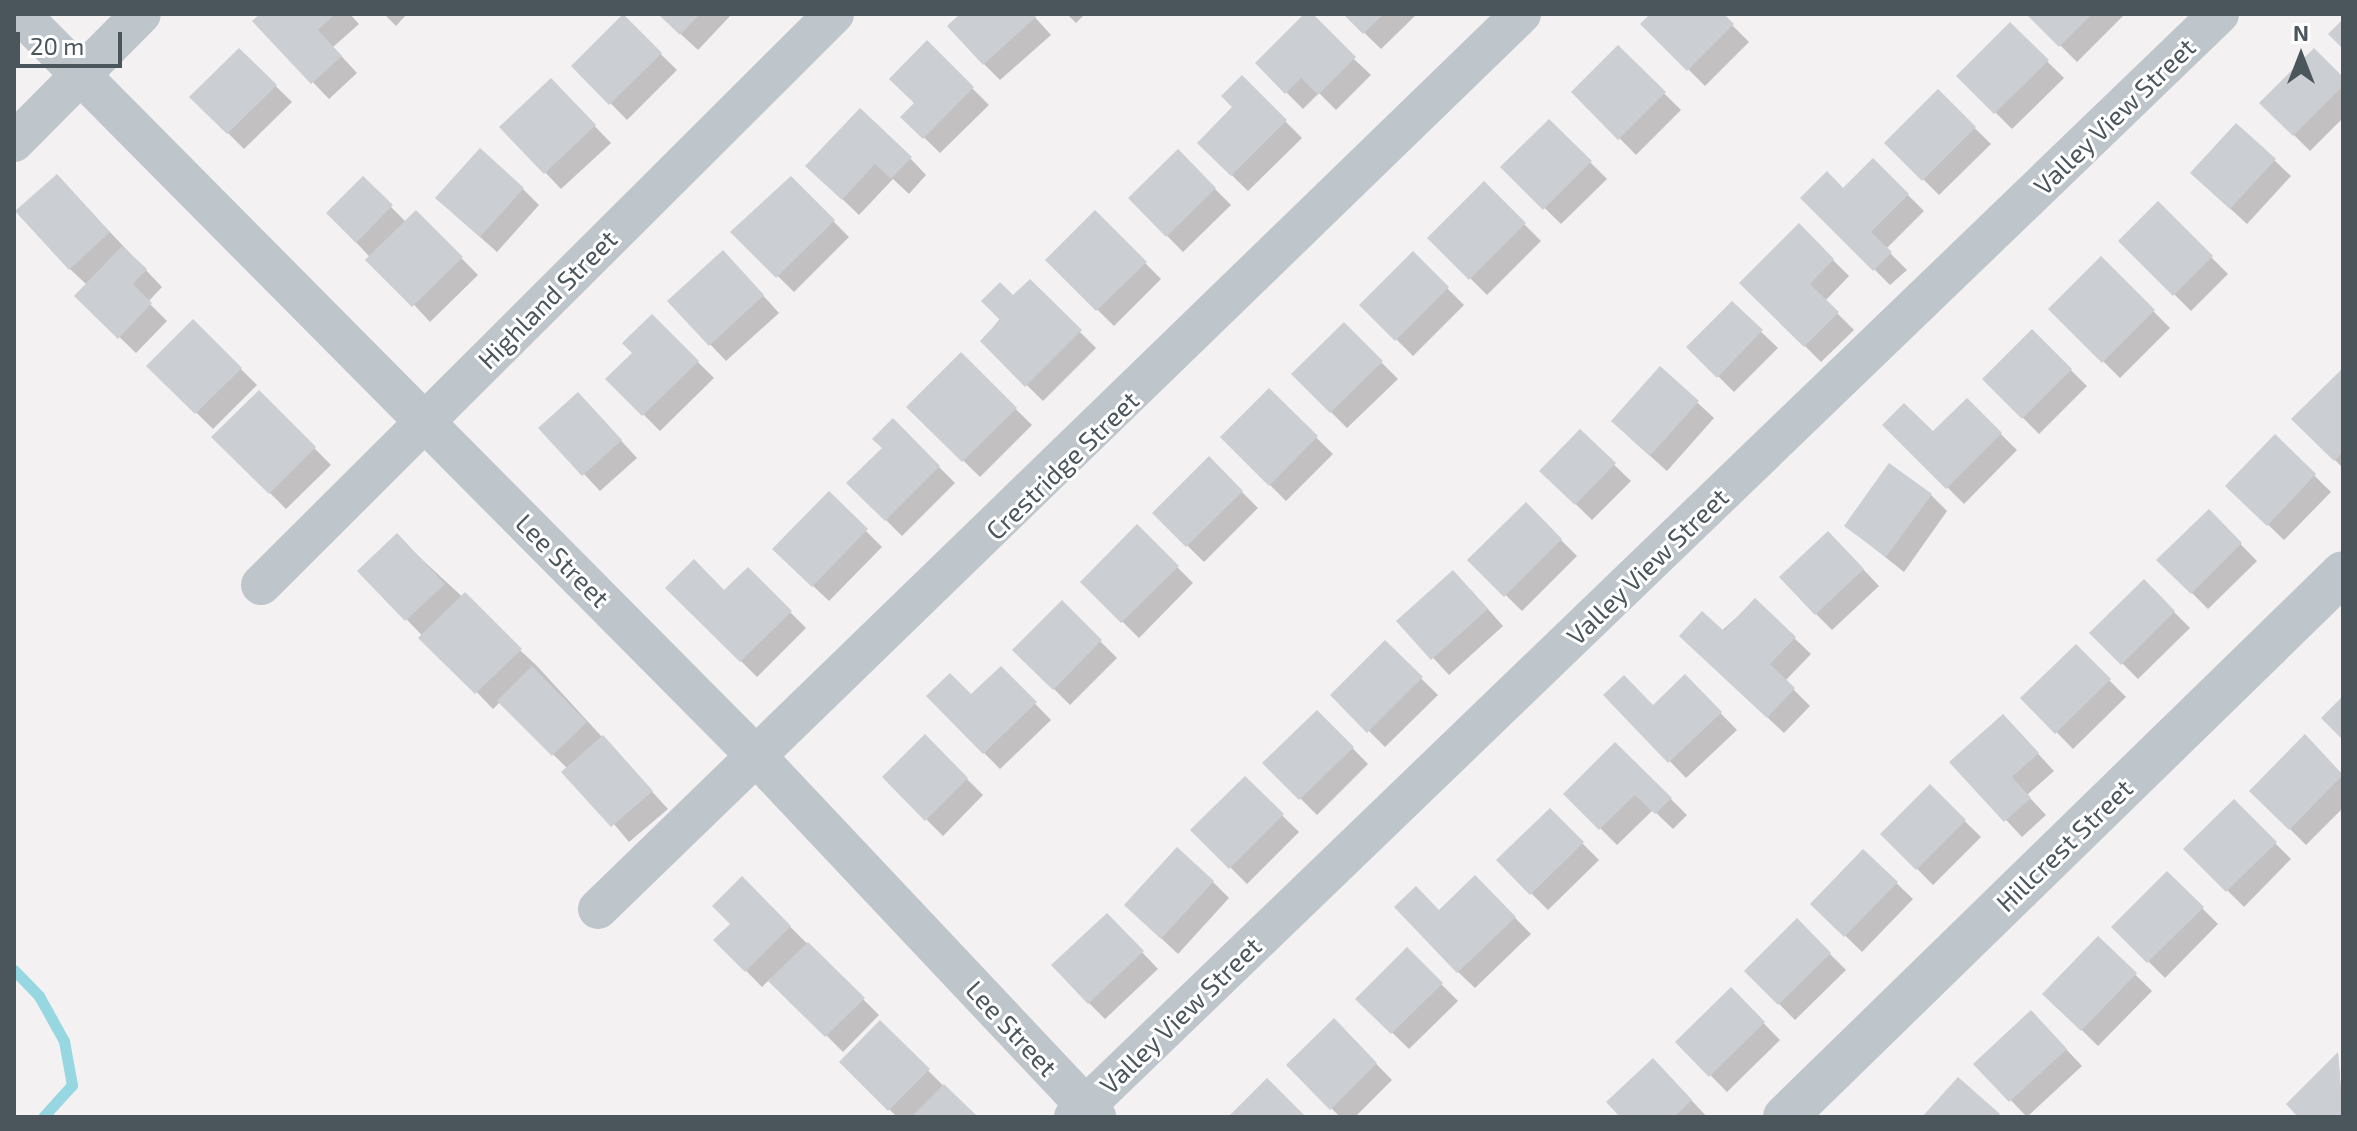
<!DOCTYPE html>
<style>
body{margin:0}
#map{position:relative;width:2357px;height:1131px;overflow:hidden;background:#f3f1f1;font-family:"Exo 2",sans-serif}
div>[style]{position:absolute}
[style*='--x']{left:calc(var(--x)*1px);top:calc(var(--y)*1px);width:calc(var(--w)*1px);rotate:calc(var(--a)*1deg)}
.shadow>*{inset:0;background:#0003}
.stream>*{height:11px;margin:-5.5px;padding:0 5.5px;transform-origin:5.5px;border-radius:5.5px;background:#97d7e2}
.building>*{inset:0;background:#cbced2}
.minor>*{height:40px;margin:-20px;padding:0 20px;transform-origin:20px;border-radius:20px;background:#bec5cb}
.tertiary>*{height:44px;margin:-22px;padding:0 22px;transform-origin:22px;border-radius:22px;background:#bec5cb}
span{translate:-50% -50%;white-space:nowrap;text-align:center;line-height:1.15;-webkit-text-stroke:6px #fff;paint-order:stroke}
.street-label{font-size:26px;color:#4b555c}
.frame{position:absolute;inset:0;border:16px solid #4b555c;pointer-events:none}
.north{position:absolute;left:2261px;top:16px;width:80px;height:80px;-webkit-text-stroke:6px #fff;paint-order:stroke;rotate:0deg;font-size:22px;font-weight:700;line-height:32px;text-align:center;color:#4b555c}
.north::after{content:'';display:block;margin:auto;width:28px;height:36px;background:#4b555c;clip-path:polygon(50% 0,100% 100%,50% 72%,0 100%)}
.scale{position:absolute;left:16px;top:32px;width:106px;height:36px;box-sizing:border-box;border:4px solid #4b555c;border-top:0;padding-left:10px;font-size:24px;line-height:28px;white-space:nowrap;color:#4b555c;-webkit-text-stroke:6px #fff;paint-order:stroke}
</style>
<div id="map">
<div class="shadow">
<div style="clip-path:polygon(263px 14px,350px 14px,359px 24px,333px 47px,357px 73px,329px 99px,255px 22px)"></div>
<div style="clip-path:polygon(384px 14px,407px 14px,396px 26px)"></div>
<div style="clip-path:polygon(659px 14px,732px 14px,698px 50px)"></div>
<div style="clip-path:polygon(963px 14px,1032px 14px,1051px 35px,1000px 80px,984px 64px)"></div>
<div style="clip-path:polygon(1067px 14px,1085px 14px,1076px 23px)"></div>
<div style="clip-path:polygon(1306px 14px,1371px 75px,1336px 110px,1319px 93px,1303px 109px,1257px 63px)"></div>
<div style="clip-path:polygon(1345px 14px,1417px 14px,1381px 49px)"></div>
<div style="clip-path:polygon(1653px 14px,1721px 14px,1749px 42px,1705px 86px,1643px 24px)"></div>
<div style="clip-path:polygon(2029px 14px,2125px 14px,2077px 62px)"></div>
<div style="clip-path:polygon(623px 17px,677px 70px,627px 120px,574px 66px)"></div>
<div style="clip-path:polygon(2010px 25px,2064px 78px,2012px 129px,1959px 76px)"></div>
<div style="clip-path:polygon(927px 43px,989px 105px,940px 153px,903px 117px,916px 103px)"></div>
<div style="clip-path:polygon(1618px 48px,1681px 110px,1636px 155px,1574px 92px)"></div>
<div style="clip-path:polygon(239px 50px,292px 102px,244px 149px,192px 97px)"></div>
<div style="clip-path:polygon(1242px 78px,1302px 138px,1248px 191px,1199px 143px,1235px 107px)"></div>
<div style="clip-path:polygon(2343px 79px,2343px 118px,2310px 151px,2262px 103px)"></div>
<div style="clip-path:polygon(551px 81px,611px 143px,561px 189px,502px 127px)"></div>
<div style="clip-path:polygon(1938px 92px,1991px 144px,1939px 195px,1887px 143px)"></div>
<div style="clip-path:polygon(1549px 121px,1607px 179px,1561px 224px,1503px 167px)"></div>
<div style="clip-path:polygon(1178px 152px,1231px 205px,1183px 252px,1130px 198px)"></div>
<div style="clip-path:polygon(910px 158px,926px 175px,909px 194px,893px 179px,859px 215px,808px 166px)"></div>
<div style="clip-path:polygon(1873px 160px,1924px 211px,1886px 249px,1907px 270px,1890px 285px,1803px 198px,1843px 190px)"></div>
<div style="clip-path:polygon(2274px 160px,2291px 176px,2247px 224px,2209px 189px)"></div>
<div style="clip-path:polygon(363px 179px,406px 222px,416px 212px,478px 275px,430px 322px,329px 213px)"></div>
<div style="clip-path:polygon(791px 179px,849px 237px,794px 292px,733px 232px)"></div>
<div style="clip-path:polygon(1484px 184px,1541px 241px,1487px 295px,1430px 238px)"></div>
<div style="clip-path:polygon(523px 189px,539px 205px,497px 252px,454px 214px)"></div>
<div style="clip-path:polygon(73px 193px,162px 287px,148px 302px,167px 321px,136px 353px,77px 296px,87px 285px,70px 269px)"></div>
<div style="clip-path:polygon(2158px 204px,2228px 274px,2191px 311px,2121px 241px)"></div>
<div style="clip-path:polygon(1095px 213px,1161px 279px,1114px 326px,1047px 260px)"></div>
<div style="clip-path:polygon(1799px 226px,1849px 276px,1825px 301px,1854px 330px,1821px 362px,1742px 283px)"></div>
<div style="clip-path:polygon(1413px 254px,1464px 305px,1413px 356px,1362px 305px)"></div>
<div style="clip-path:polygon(2101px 259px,2170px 328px,2120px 378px,2051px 309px)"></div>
<div style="clip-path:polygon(739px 269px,779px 313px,726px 361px,710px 344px)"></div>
<div style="clip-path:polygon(1030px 282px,1096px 348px,1043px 401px,982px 341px)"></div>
<div style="clip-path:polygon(1732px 304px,1778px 348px,1734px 392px,1689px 347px)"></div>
<div style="clip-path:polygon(652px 317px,714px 378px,660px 431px,608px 379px,635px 353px)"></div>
<div style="clip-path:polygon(193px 322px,257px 385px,213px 429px,149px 366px)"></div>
<div style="clip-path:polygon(1344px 325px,1398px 379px,1347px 428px,1293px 374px)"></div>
<div style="clip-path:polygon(2032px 332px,2087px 386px,2039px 434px,1985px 379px)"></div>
<div style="clip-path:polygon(961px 355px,1032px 425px,980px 477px,909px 407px)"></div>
<div style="clip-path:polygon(1661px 369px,1714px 418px,1667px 471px,1630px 438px)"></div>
<div style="clip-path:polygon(2343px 370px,2343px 468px,2294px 419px)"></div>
<div style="clip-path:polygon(1269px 391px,1333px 454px,1286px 501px,1222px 437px)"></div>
<div style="clip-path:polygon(259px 392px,331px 465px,286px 509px,214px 437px)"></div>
<div style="clip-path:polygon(1967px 401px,2017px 450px,1964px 504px,1885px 425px,1933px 434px)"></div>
<div style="clip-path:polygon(594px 411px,637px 458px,600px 491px,541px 428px)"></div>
<div style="clip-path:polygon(893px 421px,955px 483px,902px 536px,849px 483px,884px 448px)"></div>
<div style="clip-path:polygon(1580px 432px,1631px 481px,1592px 520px,1542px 471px)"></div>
<div style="clip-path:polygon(2275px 437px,2331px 492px,2284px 540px,2228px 486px)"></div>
<div style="clip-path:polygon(1209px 459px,1258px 508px,1204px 562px,1154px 513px)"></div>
<div style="clip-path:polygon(829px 494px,882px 547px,829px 601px,791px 565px)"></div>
<div style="clip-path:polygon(1931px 495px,1947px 511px,1904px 572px,1846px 526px)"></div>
<div style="clip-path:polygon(1526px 505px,1577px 556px,1522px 611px,1470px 560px)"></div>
<div style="clip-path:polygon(2209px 512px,2257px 561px,2208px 609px,2159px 560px)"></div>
<div style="clip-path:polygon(1137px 527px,1193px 583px,1139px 638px,1082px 582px)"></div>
<div style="clip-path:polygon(1845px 550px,1879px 586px,1832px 630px,1816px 614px)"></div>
<div style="clip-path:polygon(414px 552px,537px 666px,668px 809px,629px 842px,568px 769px,500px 702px,493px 709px,360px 571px)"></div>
<div style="clip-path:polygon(748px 570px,806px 628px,757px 677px,668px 588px,724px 593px)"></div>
<div style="clip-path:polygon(2144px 582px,2190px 628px,2138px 679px,2092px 633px)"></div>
<div style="clip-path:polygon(1470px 589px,1503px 626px,1449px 675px,1399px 621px)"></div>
<div style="clip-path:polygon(1755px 601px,1811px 654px,1785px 681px,1810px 706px,1784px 733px,1698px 652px)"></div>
<div style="clip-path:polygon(1062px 603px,1117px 658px,1070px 705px,1015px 650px)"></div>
<div style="clip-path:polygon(1385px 643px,1438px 695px,1385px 747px,1333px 695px)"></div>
<div style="clip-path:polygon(2076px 647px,2126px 697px,2073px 749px,2023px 698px)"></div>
<div style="clip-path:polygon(1001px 669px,1051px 720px,1000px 769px,928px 696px,971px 697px)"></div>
<div style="clip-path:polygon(1685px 677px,1737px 730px,1686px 778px,1606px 695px,1653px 708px)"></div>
<div style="clip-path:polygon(1317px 712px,1368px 764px,1317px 815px,1265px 763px)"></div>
<div style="clip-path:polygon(2019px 733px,2054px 771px,2027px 795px,2046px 815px,2022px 837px,1952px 762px)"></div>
<div style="clip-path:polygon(925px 737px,983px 795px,943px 836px,884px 777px)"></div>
<div style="clip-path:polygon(2305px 737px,2343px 775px,2343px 808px,2306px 845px,2252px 791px)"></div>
<div style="clip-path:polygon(1615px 744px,1687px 815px,1673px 829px,1653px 810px,1617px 845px,1566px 794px)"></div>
<div style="clip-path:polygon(1245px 779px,1299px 832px,1247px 884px,1193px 830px)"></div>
<div style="clip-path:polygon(1930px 787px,1981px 837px,1933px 885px,1883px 834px)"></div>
<div style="clip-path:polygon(2234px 802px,2291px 859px,2244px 907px,2186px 849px)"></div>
<div style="clip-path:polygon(1550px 811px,1599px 860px,1548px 910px,1499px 861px)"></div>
<div style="clip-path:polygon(1863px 851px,1913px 899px,1862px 952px,1813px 904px)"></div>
<div style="clip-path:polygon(2167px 873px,2218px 924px,2165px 978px,2114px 927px)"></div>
<div style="clip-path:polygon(1475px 877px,1531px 934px,1475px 988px,1458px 972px,1439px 912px)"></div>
<div style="clip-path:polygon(742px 879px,879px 1015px,843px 1052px,770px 979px,762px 987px,716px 940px,733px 924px)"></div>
<div style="clip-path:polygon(1213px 882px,1229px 898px,1178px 954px,1143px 921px)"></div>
<div style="clip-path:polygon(1797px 921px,1846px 970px,1795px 1020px,1747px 971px)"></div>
<div style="clip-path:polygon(1123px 932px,1158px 969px,1105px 1019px,1089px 1003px)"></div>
<div style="clip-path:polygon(2098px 938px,2152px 991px,2098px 1046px,2045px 994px)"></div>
<div style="clip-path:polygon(1407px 950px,1458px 1001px,1409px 1049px,1358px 999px)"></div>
<div style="clip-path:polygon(1731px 990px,1780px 1040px,1727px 1092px,1678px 1042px)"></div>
<div style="clip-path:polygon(1334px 1021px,1392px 1080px,1355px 1117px,1340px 1117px,1289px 1065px)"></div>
<div style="clip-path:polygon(880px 1023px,975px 1117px,897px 1117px,842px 1062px)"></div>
<div style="clip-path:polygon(2047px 1029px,2082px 1066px,2027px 1117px,1976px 1064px)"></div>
<div style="clip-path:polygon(2338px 1054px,2343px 1117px,2301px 1117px)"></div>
<div style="clip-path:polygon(1670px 1077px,1707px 1117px,1622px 1117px)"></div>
</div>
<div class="stream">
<div style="--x:14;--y:970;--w:36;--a:46"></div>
<div style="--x:39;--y:996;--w:51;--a:60.9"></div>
<div style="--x:64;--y:1041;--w:45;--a:79.7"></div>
<div style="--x:72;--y:1085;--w:43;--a:132.2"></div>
</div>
<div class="building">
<div style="clip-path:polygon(260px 14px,335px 14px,318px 30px,342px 56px,311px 84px,252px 21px)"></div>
<div style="clip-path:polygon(623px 14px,662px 53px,609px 105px,571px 66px)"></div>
<div style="clip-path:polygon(658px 14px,700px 14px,680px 35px)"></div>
<div style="clip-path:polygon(960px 14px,1033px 14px,1036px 17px,983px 65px,947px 26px)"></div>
<div style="clip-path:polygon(1304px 14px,1313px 14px,1356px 57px,1318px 95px,1301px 78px,1285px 94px,1255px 63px)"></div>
<div style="clip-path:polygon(1343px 14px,1384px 14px,1363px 34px)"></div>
<div style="clip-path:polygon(1650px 14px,1724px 14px,1734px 24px,1687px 71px,1640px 24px)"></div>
<div style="clip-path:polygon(2026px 14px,2092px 14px,2059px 47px)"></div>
<div style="clip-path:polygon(2343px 19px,2343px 49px,2328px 34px)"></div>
<div style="clip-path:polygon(2010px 22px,2049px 60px,1994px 114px,1956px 76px)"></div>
<div style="clip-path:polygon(927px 40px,974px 87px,923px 139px,900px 117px,914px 103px,889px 79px)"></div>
<div style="clip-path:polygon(1618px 45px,1666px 92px,1618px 140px,1571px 92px)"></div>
<div style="clip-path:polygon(239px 48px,277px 85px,227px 134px,189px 97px)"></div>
<div style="clip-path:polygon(2314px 48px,2343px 77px,2343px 86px,2293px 136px,2259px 103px)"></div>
<div style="clip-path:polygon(1242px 75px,1287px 120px,1231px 176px,1197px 143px,1232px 107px,1221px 96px)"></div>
<div style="clip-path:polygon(551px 78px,596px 125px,544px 174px,499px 127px)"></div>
<div style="clip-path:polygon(1938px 89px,1976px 127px,1922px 181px,1884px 143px)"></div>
<div style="clip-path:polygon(860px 108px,912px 157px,891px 179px,875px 164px,842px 200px,805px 166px)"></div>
<div style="clip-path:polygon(1549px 119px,1592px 161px,1543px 210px,1500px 167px)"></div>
<div style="clip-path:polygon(2236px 123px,2276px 159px,2230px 209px,2190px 173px)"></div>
<div style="clip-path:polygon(480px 148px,524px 188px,480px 237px,435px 198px)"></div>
<div style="clip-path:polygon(1178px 149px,1216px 188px,1166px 237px,1128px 198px)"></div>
<div style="clip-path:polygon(1873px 158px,1909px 194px,1871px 232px,1892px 252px,1873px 271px,1800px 198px,1827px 171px,1843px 188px)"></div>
<div style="clip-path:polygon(57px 174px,110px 232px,69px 270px,15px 211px)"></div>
<div style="clip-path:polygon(363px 176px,393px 205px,356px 243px,326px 213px)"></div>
<div style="clip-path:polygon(791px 176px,835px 220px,776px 278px,730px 232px)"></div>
<div style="clip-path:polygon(1484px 181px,1526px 223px,1469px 280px,1427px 238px)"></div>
<div style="clip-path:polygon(2158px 201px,2213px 256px,2173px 296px,2118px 241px)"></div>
<div style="clip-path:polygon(416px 210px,463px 257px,412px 307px,365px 260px)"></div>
<div style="clip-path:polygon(1095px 210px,1147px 262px,1096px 311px,1045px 260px)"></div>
<div style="clip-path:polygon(1799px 223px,1834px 259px,1810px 284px,1839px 312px,1804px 347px,1739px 283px)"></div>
<div style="clip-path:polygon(122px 246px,147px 269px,133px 284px,152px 303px,118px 339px,74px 296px)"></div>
<div style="clip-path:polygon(723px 250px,764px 295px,709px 346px,667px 301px)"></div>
<div style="clip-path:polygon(1413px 251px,1449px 287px,1395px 341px,1359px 305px)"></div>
<div style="clip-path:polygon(2101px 256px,2155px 310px,2102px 363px,2048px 309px)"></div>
<div style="clip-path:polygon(1030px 279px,1082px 330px,1025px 387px,980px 341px,1000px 320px,981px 301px,1000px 282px,1013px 295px)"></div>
<div style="clip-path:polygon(1732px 301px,1763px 330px,1717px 378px,1686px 347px)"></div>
<div style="clip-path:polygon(652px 314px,699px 361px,642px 416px,605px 379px,632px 353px,622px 343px)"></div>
<div style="clip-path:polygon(193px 319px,242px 368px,195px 414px,146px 366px)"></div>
<div style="clip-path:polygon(1344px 322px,1383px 361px,1330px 413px,1291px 374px)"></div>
<div style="clip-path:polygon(2032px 329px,2072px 369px,2022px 419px,1982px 379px)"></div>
<div style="clip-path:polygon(961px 352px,1017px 408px,962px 462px,906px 407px)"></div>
<div style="clip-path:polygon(1660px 366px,1699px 401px,1650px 456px,1611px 421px)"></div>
<div style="clip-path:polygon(2343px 368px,2343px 452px,2334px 461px,2291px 419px)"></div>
<div style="clip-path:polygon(1269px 388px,1318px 436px,1269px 486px,1220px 437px)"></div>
<div style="clip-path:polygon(259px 390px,316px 447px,269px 494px,211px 437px)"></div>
<div style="clip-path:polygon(578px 392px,622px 440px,582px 476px,538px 428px)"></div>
<div style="clip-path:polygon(1967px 398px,2002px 433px,1946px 489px,1882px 425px,1904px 403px,1933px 431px)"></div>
<div style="clip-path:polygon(893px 418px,940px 466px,885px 521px,846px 483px,882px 448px,872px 439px)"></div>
<div style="clip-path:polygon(1580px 429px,1616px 463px,1575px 505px,1539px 471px)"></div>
<div style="clip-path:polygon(2275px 434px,2316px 474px,2267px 526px,2225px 486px)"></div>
<div style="clip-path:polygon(1209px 456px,1243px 491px,1186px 547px,1152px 513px)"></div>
<div style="clip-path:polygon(1889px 463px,1932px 494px,1886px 557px,1844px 526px)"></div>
<div style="clip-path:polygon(829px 491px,868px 529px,812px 587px,772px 549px)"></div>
<div style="clip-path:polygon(1526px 502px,1562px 539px,1504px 597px,1467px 560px)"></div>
<div style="clip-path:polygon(2209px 509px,2242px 543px,2191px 594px,2156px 560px)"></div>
<div style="clip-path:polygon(1137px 524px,1179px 566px,1121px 623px,1080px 582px)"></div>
<div style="clip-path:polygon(1828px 531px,1864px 569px,1815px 615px,1779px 577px)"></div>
<div style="clip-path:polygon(397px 533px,445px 584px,405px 621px,357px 571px)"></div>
<div style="clip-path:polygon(694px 559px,724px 590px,748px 567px,792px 611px,740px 662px,665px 588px)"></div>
<div style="clip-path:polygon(1453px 570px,1488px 609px,1431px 660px,1396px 621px)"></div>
<div style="clip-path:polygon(2144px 579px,2175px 611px,2121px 665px,2089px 633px)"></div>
<div style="clip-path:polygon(465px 592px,522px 649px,475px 694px,418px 638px)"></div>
<div style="clip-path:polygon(1755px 598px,1796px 637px,1770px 664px,1795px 688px,1767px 718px,1679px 636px,1702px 611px,1724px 631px)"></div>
<div style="clip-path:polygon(1062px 600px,1102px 640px,1053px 690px,1012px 650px)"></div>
<div style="clip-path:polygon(1385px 640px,1423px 677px,1367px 733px,1330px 695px)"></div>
<div style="clip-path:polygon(2076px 644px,2111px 679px,2055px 734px,2020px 698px)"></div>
<div style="clip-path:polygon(532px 666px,587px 722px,552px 756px,497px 701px)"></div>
<div style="clip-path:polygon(1001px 666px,1037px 702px,983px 754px,926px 696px,950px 673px,971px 694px)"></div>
<div style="clip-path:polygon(1685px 674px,1722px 712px,1668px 763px,1603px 695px,1624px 675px,1653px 705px)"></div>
<div style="clip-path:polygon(2343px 696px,2343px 740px,2321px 718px)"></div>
<div style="clip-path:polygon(1317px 710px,1354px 747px,1299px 800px,1262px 763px)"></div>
<div style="clip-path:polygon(2003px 714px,2039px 753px,2012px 777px,2031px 798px,2004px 822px,1949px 762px)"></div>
<div style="clip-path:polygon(925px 734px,968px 778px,925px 821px,882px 777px)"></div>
<div style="clip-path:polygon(2305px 734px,2343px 775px,2289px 830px,2249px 791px)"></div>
<div style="clip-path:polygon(603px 735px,653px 791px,611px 827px,561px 772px)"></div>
<div style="clip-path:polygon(1615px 742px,1672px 798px,1655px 814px,1635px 795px,1599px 830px,1563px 794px)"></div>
<div style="clip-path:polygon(1245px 776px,1284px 814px,1229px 869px,1190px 830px)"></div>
<div style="clip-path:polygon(1930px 784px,1966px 820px,1916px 870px,1880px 834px)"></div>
<div style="clip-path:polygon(2234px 799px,2277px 842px,2226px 892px,2183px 849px)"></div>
<div style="clip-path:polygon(1550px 808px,1584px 842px,1530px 895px,1496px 860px)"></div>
<div style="clip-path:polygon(1177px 847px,1214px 881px,1161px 939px,1124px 905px)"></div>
<div style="clip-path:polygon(1863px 849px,1898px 882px,1844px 937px,1810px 904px)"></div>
<div style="clip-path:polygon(2167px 871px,2204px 907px,2147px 963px,2111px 927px)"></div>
<div style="clip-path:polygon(1475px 875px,1516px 917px,1457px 973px,1394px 907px,1416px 886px,1439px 910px)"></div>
<div style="clip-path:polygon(742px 876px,791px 926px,745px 972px,713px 940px,730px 924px,712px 906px)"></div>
<div style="clip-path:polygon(1107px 913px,1144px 951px,1088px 1004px,1051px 965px)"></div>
<div style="clip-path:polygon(1797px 918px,1831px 953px,1778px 1005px,1744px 971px)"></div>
<div style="clip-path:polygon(2098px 936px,2137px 973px,2081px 1031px,2042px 994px)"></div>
<div style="clip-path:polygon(808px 942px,865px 998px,825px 1037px,768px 981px)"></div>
<div style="clip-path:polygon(1407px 947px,1443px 983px,1391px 1034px,1355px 999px)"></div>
<div style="clip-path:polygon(1731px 987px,1765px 1022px,1709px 1077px,1675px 1042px)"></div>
<div style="clip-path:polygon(2031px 1010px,2067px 1049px,2009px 1102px,1973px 1064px)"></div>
<div style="clip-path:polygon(1334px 1018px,1377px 1063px,1330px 1110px,1286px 1065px)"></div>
<div style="clip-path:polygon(880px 1020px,930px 1069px,888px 1111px,839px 1062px)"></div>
<div style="clip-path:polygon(2338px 1052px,2343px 1117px,2298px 1117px,2286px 1104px)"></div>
<div style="clip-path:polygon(1653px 1058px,1692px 1100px,1674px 1117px,1620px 1117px,1606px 1102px)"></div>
<div style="clip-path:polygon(1958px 1077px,2000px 1114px,1997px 1117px,1922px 1117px)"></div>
<div style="clip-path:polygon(1267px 1078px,1306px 1117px,1228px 1117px)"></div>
<div style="clip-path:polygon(944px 1084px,978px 1117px,911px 1117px)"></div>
</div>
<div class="minor">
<div style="--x:20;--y:14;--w:1045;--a:45.23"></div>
<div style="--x:756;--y:756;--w:496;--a:46.7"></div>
<div style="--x:14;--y:142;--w:180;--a:-45.2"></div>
<div style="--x:261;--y:585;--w:809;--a:-44.9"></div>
<div style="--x:598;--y:909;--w:1286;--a:-44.12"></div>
<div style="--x:1074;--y:1117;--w:1590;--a:-43.93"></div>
</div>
<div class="tertiary">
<div style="--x:1785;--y:1117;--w:779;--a:-44.27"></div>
</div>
<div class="street-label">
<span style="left:2114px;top:116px;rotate:-44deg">Valley View Street</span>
<span style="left:547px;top:299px;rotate:-45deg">Highland Street</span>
<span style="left:1062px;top:465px;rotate:-44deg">Crestridge Street</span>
<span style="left:563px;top:560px;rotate:45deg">Lee Street</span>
<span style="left:1647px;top:566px;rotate:-44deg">Valley View Street</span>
<span style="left:2064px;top:845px;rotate:-44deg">Hillcrest Street</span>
<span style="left:1180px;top:1015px;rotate:-44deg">Valley View Street</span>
<span style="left:1012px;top:1028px;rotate:47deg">Lee Street</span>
</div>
<div class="frame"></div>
<div class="north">N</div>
<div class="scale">20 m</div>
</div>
